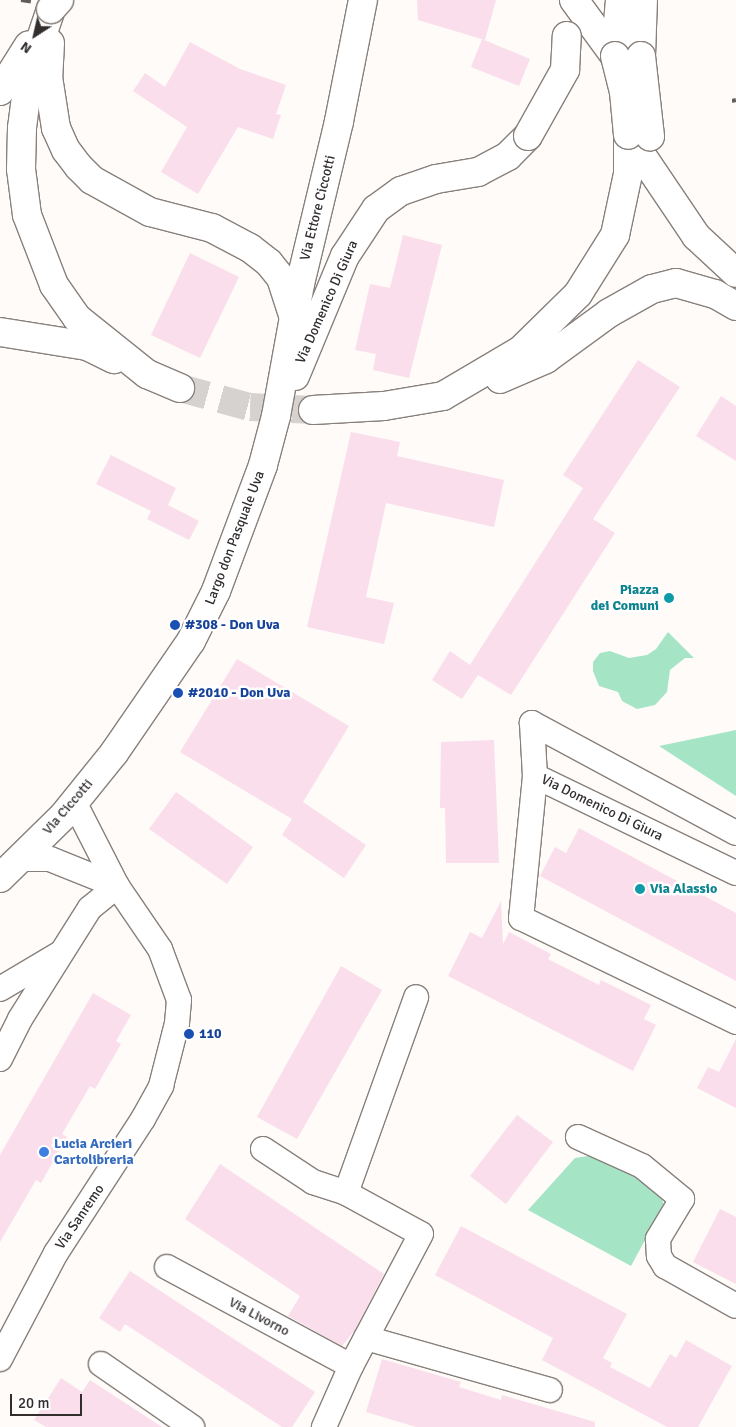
<!DOCTYPE html>
<style>
body{margin:0}
#map{position:relative;width:736px;height:1427px;overflow:hidden;background:#fefbf9;font-family:Signika,sans-serif}
div>[style]{position:absolute}
[style*='--x']{left:calc(var(--x)*1px);top:calc(var(--y)*1px);width:calc(var(--w)*1px);rotate:calc(var(--a)*1deg)}
.green>*{inset:0;background:#a5e5c6}
.building>*{inset:0;background:#fbdeeb}
.major-tunnel>*{height:28px;margin-top:-14px;transform-origin:0;background:repeating-linear-gradient(90deg,#d5d2d0 0 28px,transparent 0 42px)}
.roads{filter:drop-shadow(1px 0 #88807b) drop-shadow(-1px 0 #88807b) drop-shadow(0 1px #88807b) drop-shadow(0 -1px #88807b)}
.minor>*{height:24px;margin:-12px;padding:0 12px;transform-origin:12px;border-radius:12px;background:#fff}
.major>*{height:28px;margin:-14px;padding:0 14px;transform-origin:14px;border-radius:14px;background:#fff}
.rail>*{height:4px;margin-top:-2px;transform-origin:0;background:repeating-linear-gradient(90deg,#615d5c 0 10px,transparent 0 15px)}
.bridges{filter:drop-shadow(1px 0 #88807b) drop-shadow(-1px 0 #88807b) drop-shadow(0 1px #88807b) drop-shadow(0 -1px #88807b)}
.major-bridge>*{height:28px;margin:-14px;padding:0 14px;transform-origin:14px;border-radius:14px;background:#fff}
.dots>*{width:14px;height:14px;translate:-50% -50%;box-sizing:border-box;border:2px solid #fff;border-radius:50%}
span{translate:-50% -50%;white-space:nowrap;text-align:center;line-height:1.15;-webkit-text-stroke:5px #fff;paint-order:stroke}
.street-label{font-size:14px;color:#322e2d}
.culture-label{font-size:14px;color:#0d838f;font-weight:700}
.right{translate:-100% -50%;text-align:right}
.left{translate:0 -50%;text-align:left}
.transit-label{font-size:14px;color:#164399;font-weight:700}
.shop-label{font-size:14px;color:#366cbe;font-weight:700}
.north{position:absolute;left:10px;top:10px;width:50px;height:50px;-webkit-text-stroke:4px #fff;paint-order:stroke;rotate:215deg;font-size:14px;font-weight:700;line-height:20px;text-align:center;color:#322e2d}
.north::after{content:'';display:block;margin:auto;width:18px;height:22px;background:#322e2d;clip-path:polygon(50% 0,100% 100%,50% 72%,0 100%)}
.scale{position:absolute;left:10px;top:1394px;width:72px;height:22px;box-sizing:border-box;border:2px solid #322e2d;border-top:0;padding-left:6px;font-size:15px;line-height:18px;white-space:nowrap;color:#322e2d;-webkit-text-stroke:4px #fff;paint-order:stroke}
</style>
<div id="map">
<div class="green">
<div style="clip-path:polygon(668px 632px,694px 658px,685px 658px,670px 670px,667px 692px,655px 705px,637px 709px,622px 701px,618px 692px,599px 686px,593px 671px,593px 662px,600px 653px,610px 651px,629px 658px,647px 655px,656px 649px)"></div>
<div style="clip-path:polygon(736px 730px,736px 796px,659px 746px)"></div>
<div style="clip-path:polygon(601px 1154px,659px 1190px,664px 1205px,631px 1266px,528px 1210px,575px 1158px)"></div>
</div>
<div class="building">
<div style="clip-path:polygon(417px 0,496px 0,485px 40px,418px 20px)"></div>
<div style="clip-path:polygon(482px 39px,530px 59px,519px 86px,471px 67px)"></div>
<div style="clip-path:polygon(190px 42px,240px 69px,286px 85px,276px 114px,281px 115px,273px 139px,238px 127px,198px 194px,161px 172px,187px 127px,133px 91px,145px 73px,165px 87px)"></div>
<div style="clip-path:polygon(403px 235px,442px 245px,409px 378px,373px 370px,376px 354px,355px 350px,370px 284px,390px 288px)"></div>
<div style="clip-path:polygon(190px 253px,239px 277px,200px 358px,151px 335px)"></div>
<div style="clip-path:polygon(638px 360px,680px 387px,593px 519px,615px 533px,511px 695px,478px 675px,462px 699px,432px 680px,450px 651px,470px 665px,583px 488px,563px 475px)"></div>
<div style="clip-path:polygon(721px 396px,736px 406px,736px 461px,696px 436px)"></div>
<div style="clip-path:polygon(351px 432px,400px 442px,397px 456px,504px 480px,494px 527px,386px 503px,366px 597px,394px 603px,384px 644px,307px 627px)"></div>
<div style="clip-path:polygon(111px 455px,176px 488px,168px 505px,199px 521px,189px 540px,147px 519px,151px 511px,96px 484px)"></div>
<div style="clip-path:polygon(237px 659px,349px 726px,303px 802px,366px 845px,344px 878px,282px 835px,292px 819px,180px 752px)"></div>
<div style="clip-path:polygon(494px 740px,499px 863px,446px 863px,445px 808px,440px 808px,441px 742px)"></div>
<div style="clip-path:polygon(176px 792px,253px 847px,227px 884px,149px 829px)"></div>
<div style="clip-path:polygon(579px 828px,736px 913px,736px 981px,540px 876px,555px 847px,566px 853px)"></div>
<div style="clip-path:polygon(501px 901px,503px 944px,509px 932px,551px 954px,548px 959px,599px 985px,601px 980px,651px 1005px,644px 1019px,656px 1025px,633px 1071px,448px 976px,470px 932px,482px 938px)"></div>
<div style="clip-path:polygon(341px 966px,382px 990px,297px 1139px,257px 1117px)"></div>
<div style="clip-path:polygon(93px 993px,131px 1015px,116px 1041px,121px 1044px,95px 1089px,90px 1086px,62px 1134px,67px 1137px,41px 1183px,36px 1180px,0 1242px,0 1155px)"></div>
<div style="clip-path:polygon(736px 1039px,736px 1108px,697px 1088px,708px 1067px,719px 1072px)"></div>
<div style="clip-path:polygon(517px 1115px,553px 1142px,506px 1204px,470px 1176px)"></div>
<div style="clip-path:polygon(220px 1164px,384px 1274px,355px 1330px,342px 1346px,288px 1316px,300px 1296px,185px 1219px)"></div>
<div style="clip-path:polygon(720px 1209px,736px 1217px,736px 1284px,693px 1262px)"></div>
<div style="clip-path:polygon(461px 1226px,627px 1314px,603px 1358px,612px 1363px,610px 1367px,650px 1388px,670px 1354px,676px 1358px,686px 1340px,732px 1366px,698px 1427px,667px 1427px,542px 1360px,553px 1338px,435px 1275px)"></div>
<div style="clip-path:polygon(130px 1271px,315px 1392px,292px 1427px,282px 1427px,125px 1324px,120px 1332px,99px 1318px)"></div>
<div style="clip-path:polygon(382px 1359px,461px 1382px,459px 1387px,501px 1400px,502px 1395px,595px 1422px,595px 1427px,416px 1427px,366px 1412px)"></div>
<div style="clip-path:polygon(61px 1378px,82px 1392px,90px 1380px,162px 1427px,46px 1427px,34px 1420px)"></div>
</div>
<div class="major-tunnel">
<div style="--x:180;--y:388;--w:73;--a:15.2"></div>
<div style="--x:250;--y:407;--w:63;--a:2.7"></div>
</div>
<div class="roads">
<div class="minor">
<div style="--x:535;--y:776;--w:223;--a:25.8"></div>
<div style="--x:736;--y:833;--w:232;--a:-151.7"></div>
<div style="--x:532;--y:723;--w:53;--a:86.8"></div>
<div style="--x:535;--y:776;--w:143;--a:95.6"></div>
<div style="--x:521;--y:918;--w:239;--a:25.8"></div>
<div style="--x:20;--y:859;--w:30;--a:0"></div>
<div style="--x:50;--y:859;--w:72;--a:21.9"></div>
<div style="--x:0;--y:989;--w:69;--a:-30.7"></div>
<div style="--x:0;--y:1059;--w:45;--a:-63.4"></div>
<div style="--x:20;--y:1019;--w:131;--a:-57.8"></div>
<div style="--x:90;--y:908;--w:35;--a:-39"></div>
<div style="--x:578;--y:1137;--w:70;--a:24.4"></div>
<div style="--x:642;--y:1166;--w:52;--a:39.5"></div>
<div style="--x:682;--y:1199;--w:47;--a:121"></div>
<div style="--x:658;--y:1239;--w:17;--a:87"></div>
<div style="--x:659;--y:1256;--w:12;--a:59"></div>
<div style="--x:665;--y:1266;--w:81;--a:29.4"></div>
<div style="--x:263;--y:1149;--w:60;--a:33.4"></div>
<div style="--x:313;--y:1182;--w:35;--a:18"></div>
<div style="--x:346;--y:1193;--w:85;--a:28.7"></div>
<div style="--x:421;--y:1234;--w:149;--a:117.9"></div>
<div style="--x:351;--y:1366;--w:67;--a:113.9"></div>
<div style="--x:346;--y:1193;--w:208;--a:-70.3"></div>
<div style="--x:167;--y:1267;--w:209;--a:28.3"></div>
<div style="--x:366;--y:1338;--w:191;--a:15.8"></div>
<div style="--x:0;--y:1359;--w:120;--a:-62.2"></div>
<div style="--x:56;--y:1253;--w:160;--a:-57"></div>
<div style="--x:143;--y:1119;--w:38;--a:-61"></div>
<div style="--x:161;--y:1086;--w:65;--a:-75.7"></div>
<div style="--x:177;--y:1023;--w:23;--a:-85"></div>
<div style="--x:179;--y:1000;--w:54;--a:-110.4"></div>
<div style="--x:160;--y:949;--w:76;--a:-124.3"></div>
<div style="--x:117;--y:886;--w:94;--a:-117.1"></div>
<div style="--x:101;--y:1364;--w:111;--a:34.7"></div>
</div>
<div class="major">
<div style="--x:574;--y:0;--w:69;--a:53.8"></div>
<div style="--x:51;--y:9;--w:69;--a:108.7"></div>
<div style="--x:29;--y:74;--w:54;--a:97.4"></div>
<div style="--x:22;--y:128;--w:41;--a:91.4"></div>
<div style="--x:21;--y:169;--w:46;--a:82.6"></div>
<div style="--x:27;--y:215;--w:75;--a:68.9"></div>
<div style="--x:54;--y:285;--w:40;--a:55.1"></div>
<div style="--x:77;--y:318;--w:90;--a:38.7"></div>
<div style="--x:147;--y:374;--w:36;--a:23"></div>
<div style="--x:50;--y:43;--w:34;--a:93"></div>
<div style="--x:48;--y:77;--w:52;--a:81.1"></div>
<div style="--x:56;--y:128;--w:24;--a:66"></div>
<div style="--x:66;--y:150;--w:21;--a:53"></div>
<div style="--x:79;--y:167;--w:18;--a:45"></div>
<div style="--x:92;--y:180;--w:66;--a:28.9"></div>
<div style="--x:150;--y:212;--w:64;--a:14.5"></div>
<div style="--x:212;--y:228;--w:43;--a:27.8"></div>
<div style="--x:250;--y:248;--w:24;--a:38"></div>
<div style="--x:269;--y:263;--w:19;--a:51"></div>
<div style="--x:281;--y:278;--w:39;--a:72"></div>
<div style="--x:615;--y:56;--w:56;--a:-84.9"></div>
<div style="--x:641;--y:56;--w:56;--a:-88"></div>
<div style="--x:0;--y:91;--w:54;--a:-57.8"></div>
<div style="--x:628;--y:135;--w:122;--a:56"></div>
<div style="--x:696;--y:236;--w:54;--a:42.8"></div>
<div style="--x:0;--y:332;--w:88;--a:9.1"></div>
<div style="--x:87;--y:346;--w:30;--a:26"></div>
<div style="--x:295;--y:376;--w:130;--a:-67.4"></div>
<div style="--x:345;--y:256;--w:56;--a:-56.6"></div>
<div style="--x:376;--y:209;--w:31;--a:-36"></div>
<div style="--x:401;--y:191;--w:37;--a:-19"></div>
<div style="--x:436;--y:179;--w:43;--a:-9.5"></div>
<div style="--x:478;--y:172;--w:34;--a:-28"></div>
<div style="--x:508;--y:156;--w:28;--a:-45"></div>
<div style="--x:500;--y:379;--w:50;--a:-23.5"></div>
<div style="--x:546;--y:359;--w:78;--a:-36.1"></div>
<div style="--x:609;--y:313;--w:49;--a:-29.2"></div>
<div style="--x:652;--y:289;--w:25;--a:-14"></div>
<div style="--x:676;--y:283;--w:41;--a:15.8"></div>
<div style="--x:715;--y:294;--w:24;--a:30"></div>
<div style="--x:313;--y:410;--w:71;--a:-3.2"></div>
<div style="--x:384;--y:406;--w:60;--a:-9.6"></div>
<div style="--x:443;--y:396;--w:91;--a:-30.5"></div>
<div style="--x:521;--y:350;--w:80;--a:-44.5"></div>
<div style="--x:578;--y:294;--w:70;--a:-57.9"></div>
<div style="--x:615;--y:235;--w:62;--a:-78"></div>
<div style="--x:628;--y:174;--w:39;--a:-90"></div>
<div style="--x:0;--y:878;--w:90;--a:-44.5"></div>
<div style="--x:64;--y:815;--w:80;--a:-51.1"></div>
<div style="--x:114;--y:753;--w:136;--a:-55.5"></div>
<div style="--x:191;--y:641;--w:56;--a:-63.4"></div>
<div style="--x:216;--y:591;--w:134;--a:-69.5"></div>
<div style="--x:263;--y:465;--w:51;--a:-75.1"></div>
<div style="--x:276;--y:416;--w:134;--a:-79.7"></div>
<div style="--x:300;--y:284;--w:168;--a:-76.5"></div>
<div style="--x:339;--y:121;--w:123;--a:-78.8"></div>
</div>
</div>
<div class="rail">
<div style="--x:21;--y:0;--w:12;--a:9"></div>
<div style="--x:732;--y:101;--w:4;--a:-14"></div>
</div>
<div class="bridges">
<div class="major-bridge">
<div style="--x:51;--y:9;--w:12;--a:-48"></div>
<div style="--x:615;--y:56;--w:37;--a:76"></div>
<div style="--x:624;--y:92;--w:43;--a:84.7"></div>
<div style="--x:641;--y:56;--w:81;--a:83.6"></div>
<div style="--x:528;--y:136;--w:76;--a:-60.7"></div>
<div style="--x:565;--y:70;--w:34;--a:-87"></div>
</div>
</div>
<div class="dots">
<div style="left:669px;top:598px;background:#0f9aa8"></div>
<div style="left:175px;top:625px;background:#1a4fb4"></div>
<div style="left:178px;top:693px;background:#1a4fb4"></div>
<div style="left:640px;top:889px;background:#0f9aa8"></div>
<div style="left:189px;top:1034px;background:#1a4fb4"></div>
<div style="left:44px;top:1152px;background:#3f7fe0"></div>
</div>
<div class="street-label">
<span style="left:318px;top:208px;rotate:-76deg">Via Ettore Ciccotti</span>
<span style="left:327px;top:302px;rotate:-66deg">Via Domenico Di Giura</span>
<span style="left:235px;top:538px;rotate:-69deg">Largo don Pasquale Uva</span>
<span style="left:68px;top:807px;rotate:-49deg">Via Ciccotti</span>
<span style="left:602px;top:808px;rotate:26deg">Via Domenico Di Giura</span>
<span style="left:80px;top:1217px;rotate:-56deg">Via Sanremo</span>
<span style="left:259px;top:1317px;rotate:28deg">Via Livorno</span>
</div>
<div class="culture-label">
<span class="right" style="left:659px;top:598px">Piazza<br>dei Comuni</span>
<span class="left" style="left:650px;top:889px">Via Alassio</span>
</div>
<div class="transit-label">
<span class="left" style="left:185px;top:625px">#308 - Don Uva</span>
<span class="left" style="left:188px;top:693px">#2010 - Don Uva</span>
<span class="left" style="left:199px;top:1034px">110</span>
</div>
<div class="shop-label">
<span class="left" style="left:54px;top:1152px">Lucia Arcieri<br>Cartolibreria</span>
</div>
<div class="north">N</div>
<div class="scale">20 m</div>
</div>
